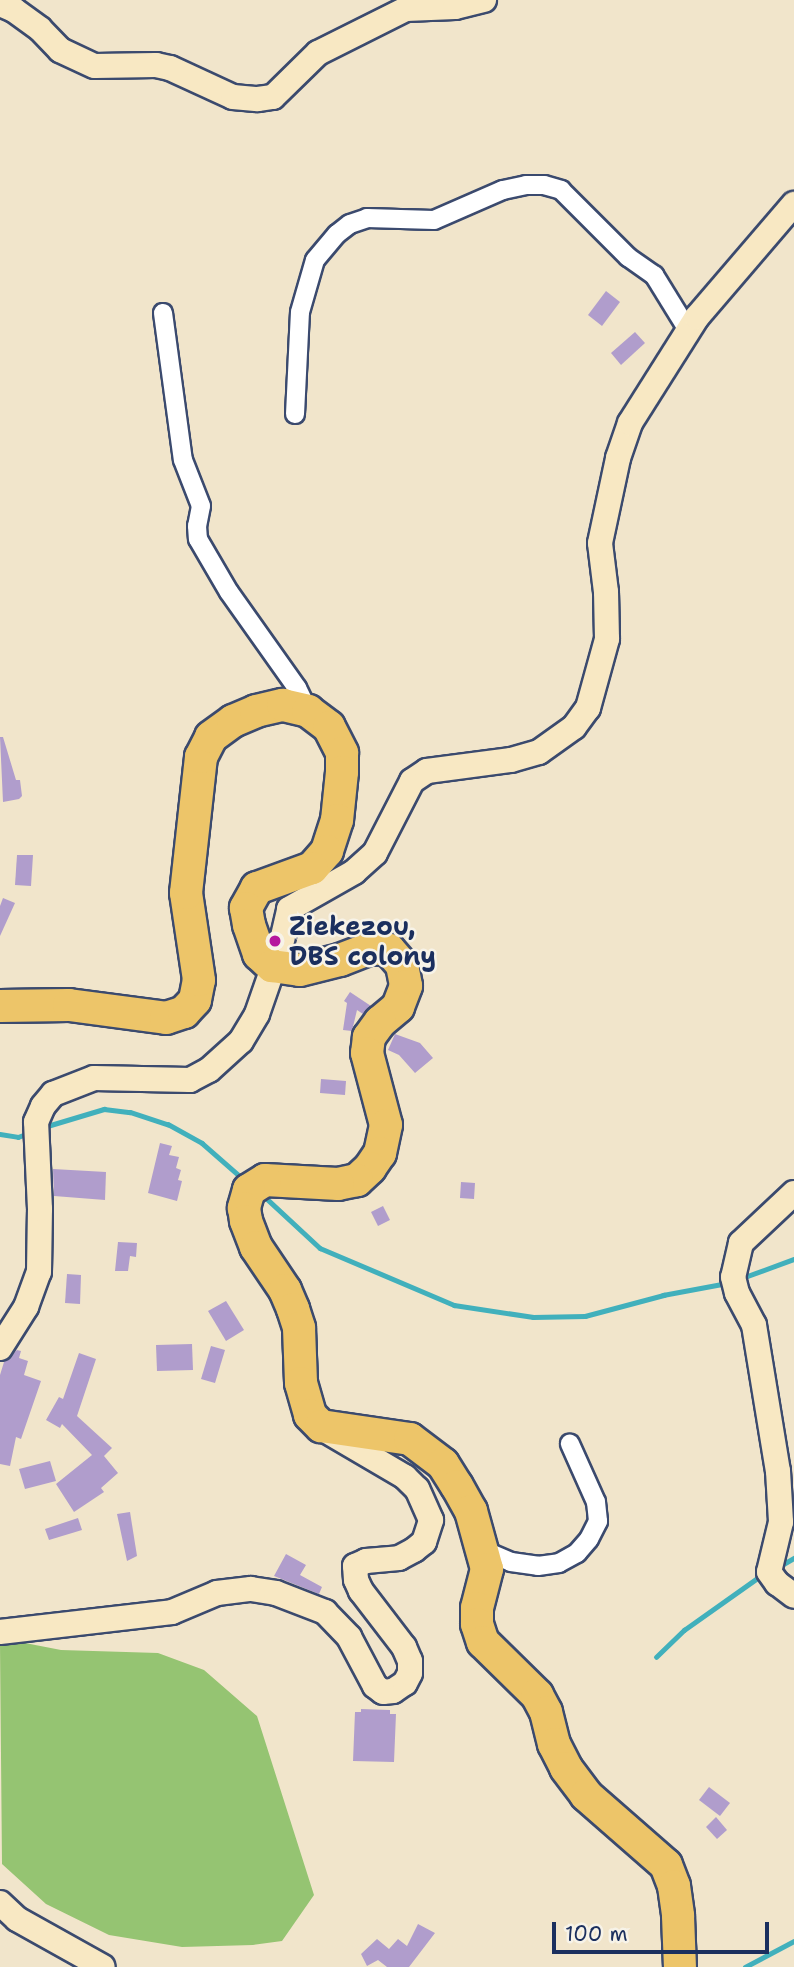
<!DOCTYPE html>
<style>
body{margin:0}
#map{position:relative;width:794px;height:1967px;overflow:hidden;background:#f1e5cb;font-family:"Shantell Sans",sans-serif}
div>[style]{position:absolute}
[style*='--x']{left:calc(var(--x)*1px);top:calc(var(--y)*1px);width:calc(var(--w)*1px);rotate:calc(var(--a)*1deg)}
.green>*{inset:0;background:#95c472}
.stream>*{height:4.5px;margin:-2.25px;padding:0 2.25px;transform-origin:2.25px;border-radius:2.25px;background:#41b0bc}
.building>*{inset:0;background:#b09dcc}
.roads{filter:drop-shadow(2px 0 #3b4a6e) drop-shadow(-2px 0 #3b4a6e) drop-shadow(0 2px #3b4a6e) drop-shadow(0 -2px #3b4a6e)}
.street>*{height:18px;margin:-9px;padding:0 9px;transform-origin:9px;border-radius:9px;background:#fff}
.secondary>*{height:24px;margin:-12px;padding:0 12px;transform-origin:12px;border-radius:12px;background:#f8e8c3}
.highway>*{height:32px;margin:-16px;padding:0 16px;transform-origin:16px;border-radius:16px;background:#edc569}
.dots>*{width:19px;height:19px;translate:-50% -50%;box-sizing:border-box;border:4px solid #f7f3e8;border-radius:50%}
span{translate:-50% -50%;white-space:nowrap;text-align:center;line-height:1.15;-webkit-text-stroke:5px #f7f3e8;paint-order:stroke}
.poi-label{font-size:26px;color:#1b2f5e;font-weight:700}
.left{translate:0 -50%;text-align:left}
.scale{position:absolute;left:552px;top:1922px;width:217px;height:32px;box-sizing:border-box;border:4px solid #1b2f5e;border-top:0;padding-left:9px;font-size:21px;line-height:24px;white-space:nowrap;color:#1b2f5e;-webkit-text-stroke:5px #f7f3e8;paint-order:stroke}
</style>
<div id="map">
<div class="green">
<div style="clip-path:polygon(25px 1643px,61px 1650px,158px 1653px,204px 1670px,257px 1716px,314px 1895px,282px 1941px,253px 1945px,182px 1947px,109px 1935px,46px 1904px,2px 1864px,0 1645px)"></div>
</div>
<div class="stream">
<div style="--x:44;--y:1127;--w:63;--a:-16.7"></div>
<div style="--x:104;--y:1109;--w:26;--a:7"></div>
<div style="--x:130;--y:1112;--w:40;--a:18"></div>
<div style="--x:168;--y:1124;--w:39;--a:29"></div>
<div style="--x:202;--y:1143;--w:53;--a:41.2"></div>
<div style="--x:0;--y:1134;--w:18;--a:9"></div>
<div style="--x:18;--y:1137;--w:12;--a:-20"></div>
<div style="--x:265;--y:1197;--w:75;--a:42.8"></div>
<div style="--x:320;--y:1248;--w:146;--a:23"></div>
<div style="--x:454;--y:1305;--w:80;--a:8.6"></div>
<div style="--x:533;--y:1317;--w:52;--a:-1.1"></div>
<div style="--x:585;--y:1316;--w:82;--a:-14.9"></div>
<div style="--x:742;--y:1278;--w:55;--a:-20.1"></div>
<div style="--x:663;--y:1295;--w:65;--a:-10.6"></div>
<div style="--x:780;--y:1566;--w:16;--a:-30"></div>
<div style="--x:656;--y:1657;--w:39;--a:-44"></div>
<div style="--x:684;--y:1630;--w:97;--a:-35.3"></div>
<div style="--x:745;--y:1967;--w:55;--a:-28"></div>
</div>
<div class="building">
<div style="clip-path:polygon(606px 291px,620px 302px,602px 326px,588px 315px)"></div>
<div style="clip-path:polygon(635px 332px,645px 343px,621px 365px,611px 353px)"></div>
<div style="clip-path:polygon(0 737px,3px 737px,16px 780px,20px 780px,22px 796px,19px 799px,3px 802px)"></div>
<div style="clip-path:polygon(17px 855px,33px 855px,31px 886px,15px 885px)"></div>
<div style="clip-path:polygon(3px 898px,15px 903px,0 936px,0 906px)"></div>
<div style="clip-path:polygon(350px 992px,371px 1006px,363px 1014px,357px 1010px,352px 1031px,343px 1030px,347px 1003px,344px 1001px)"></div>
<div style="clip-path:polygon(395px 1034px,420px 1043px,433px 1058px,415px 1073px,399px 1055px,388px 1050px)"></div>
<div style="clip-path:polygon(321px 1079px,346px 1081px,345px 1095px,320px 1093px)"></div>
<div style="clip-path:polygon(160px 1143px,172px 1146px,169px 1155px,179px 1157px,176px 1168px,181px 1170px,178px 1180px,182px 1181px,177px 1201px,148px 1193px)"></div>
<div style="clip-path:polygon(53px 1169px,106px 1172px,105px 1200px,54px 1196px)"></div>
<div style="clip-path:polygon(461px 1182px,475px 1183px,474px 1199px,460px 1198px)"></div>
<div style="clip-path:polygon(383px 1206px,390px 1220px,378px 1226px,371px 1212px)"></div>
<div style="clip-path:polygon(118px 1242px,137px 1243px,136px 1257px,130px 1256px,128px 1271px,115px 1271px)"></div>
<div style="clip-path:polygon(67px 1274px,81px 1275px,80px 1304px,65px 1303px)"></div>
<div style="clip-path:polygon(226px 1301px,244px 1330px,226px 1341px,208px 1311px)"></div>
<div style="clip-path:polygon(192px 1344px,193px 1370px,157px 1371px,156px 1345px)"></div>
<div style="clip-path:polygon(211px 1346px,225px 1350px,215px 1383px,201px 1379px)"></div>
<div style="clip-path:polygon(17px 1350px,21px 1351px,19px 1358px,28px 1361px,24px 1375px,41px 1381px,21px 1439px,16px 1437px,10px 1466px,0 1464px,0 1375px,4px 1362px)"></div>
<div style="clip-path:polygon(79px 1353px,96px 1359px,77px 1416px,112px 1448px,104px 1456px,118px 1473px,101px 1488px,104px 1492px,74px 1512px,56px 1484px,92px 1455px,62px 1424px,60px 1428px,46px 1420px,59px 1397px,63px 1399px)"></div>
<div style="clip-path:polygon(50px 1461px,56px 1481px,25px 1489px,19px 1469px)"></div>
<div style="clip-path:polygon(130px 1512px,137px 1556px,127px 1561px,117px 1514px)"></div>
<div style="clip-path:polygon(78px 1518px,82px 1530px,49px 1540px,45px 1529px)"></div>
<div style="clip-path:polygon(286px 1554px,306px 1565px,300px 1575px,322px 1587px,319px 1594px,274px 1576px)"></div>
<div style="clip-path:polygon(361px 1709px,390px 1710px,390px 1714px,396px 1714px,394px 1762px,353px 1761px,355px 1712px,361px 1712px)"></div>
<div style="clip-path:polygon(709px 1787px,730px 1803px,720px 1816px,699px 1800px)"></div>
<div style="clip-path:polygon(716px 1817px,727px 1830px,717px 1839px,706px 1827px)"></div>
<div style="clip-path:polygon(418px 1924px,435px 1933px,409px 1967px,387px 1967px,378px 1960px,367px 1966px,361px 1954px,377px 1939px,389px 1949px,398px 1939px,407px 1946px)"></div>
</div>
<div class="roads">
<div class="street">
<div style="--x:163;--y:313;--w:148;--a:82.3"></div>
<div style="--x:183;--y:460;--w:49;--a:68.6"></div>
<div style="--x:201;--y:506;--w:20;--a:101"></div>
<div style="--x:197;--y:526;--w:13;--a:86"></div>
<div style="--x:198;--y:539;--w:61;--a:59.7"></div>
<div style="--x:229;--y:592;--w:118;--a:54.7"></div>
<div style="--x:297;--y:688;--w:25;--a:64"></div>
<div style="--x:295;--y:414;--w:102;--a:-87.2"></div>
<div style="--x:300;--y:312;--w:54;--a:-73.9"></div>
<div style="--x:315;--y:260;--w:34;--a:-50"></div>
<div style="--x:337;--y:234;--w:16;--a:-38"></div>
<div style="--x:350;--y:224;--w:18;--a:-19"></div>
<div style="--x:367;--y:218;--w:67;--a:1.7"></div>
<div style="--x:434;--y:220;--w:75;--a:-23.5"></div>
<div style="--x:503;--y:190;--w:24;--a:-12"></div>
<div style="--x:526;--y:185;--w:18;--a:0"></div>
<div style="--x:544;--y:185;--w:18;--a:16"></div>
<div style="--x:561;--y:190;--w:95;--a:45"></div>
<div style="--x:628;--y:257;--w:32;--a:35"></div>
<div style="--x:654;--y:275;--w:65;--a:58.3"></div>
<div style="--x:483;--y:1550;--w:30;--a:23"></div>
<div style="--x:511;--y:1562;--w:27;--a:8"></div>
<div style="--x:538;--y:1566;--w:21;--a:-8"></div>
<div style="--x:559;--y:1563;--w:21;--a:-29"></div>
<div style="--x:577;--y:1553;--w:18;--a:-49"></div>
<div style="--x:589;--y:1539;--w:20;--a:-63"></div>
<div style="--x:598;--y:1521;--w:19;--a:-96"></div>
<div style="--x:596;--y:1502;--w:64;--a:-114.1"></div>
</div>
<div class="secondary">
<div style="--x:0;--y:4;--w:15;--a:23"></div>
<div style="--x:14;--y:10;--w:32;--a:36"></div>
<div style="--x:40;--y:29;--w:29;--a:46"></div>
<div style="--x:60;--y:50;--w:38;--a:25"></div>
<div style="--x:95;--y:66;--w:61;--a:-0.9"></div>
<div style="--x:156;--y:65;--w:14;--a:12"></div>
<div style="--x:170;--y:68;--w:69;--a:24.7"></div>
<div style="--x:233;--y:97;--w:25;--a:5"></div>
<div style="--x:258;--y:99;--w:15;--a:-8"></div>
<div style="--x:273;--y:97;--w:63;--a:-44.4"></div>
<div style="--x:318;--y:53;--w:98;--a:-26.6"></div>
<div style="--x:406;--y:9;--w:49;--a:-2.3"></div>
<div style="--x:455;--y:7;--w:30;--a:-14"></div>
<div style="--x:794;--y:1193;--w:73;--a:136.7"></div>
<div style="--x:741;--y:1243;--w:35;--a:103"></div>
<div style="--x:733;--y:1277;--w:16;--a:76"></div>
<div style="--x:737;--y:1293;--w:36;--a:62"></div>
<div style="--x:754;--y:1325;--w:148;--a:80.7"></div>
<div style="--x:778;--y:1471;--w:51;--a:86.6"></div>
<div style="--x:781;--y:1522;--w:51;--a:103.5"></div>
<div style="--x:769;--y:1572;--w:14;--a:54"></div>
<div style="--x:777;--y:1583;--w:21;--a:37"></div>
<div style="--x:0;--y:1348;--w:49;--a:-57.6"></div>
<div style="--x:26;--y:1307;--w:37;--a:-70"></div>
<div style="--x:39;--y:1272;--w:63;--a:-89.1"></div>
<div style="--x:40;--y:1209;--w:87;--a:-92.6"></div>
<div style="--x:36;--y:1122;--w:17;--a:-66"></div>
<div style="--x:43;--y:1106;--w:16;--a:-50"></div>
<div style="--x:53;--y:1094;--w:44;--a:-21.3"></div>
<div style="--x:94;--y:1078;--w:96;--a:1.2"></div>
<div style="--x:190;--y:1080;--w:21;--a:-28"></div>
<div style="--x:209;--y:1070;--w:43;--a:-42.2"></div>
<div style="--x:241;--y:1041;--w:31;--a:-59"></div>
<div style="--x:257;--y:1014;--w:73;--a:-70.8"></div>
<div style="--x:281;--y:945;--w:37;--a:-77"></div>
<div style="--x:289;--y:909;--w:75;--a:-29.6"></div>
<div style="--x:354;--y:872;--w:28;--a:-42"></div>
<div style="--x:375;--y:853;--w:81;--a:-62.8"></div>
<div style="--x:412;--y:781;--w:18;--a:-34"></div>
<div style="--x:427;--y:771;--w:85;--a:-7.5"></div>
<div style="--x:511;--y:760;--w:29;--a:-16"></div>
<div style="--x:539;--y:752;--w:43;--a:-35.5"></div>
<div style="--x:574;--y:727;--w:24;--a:-54"></div>
<div style="--x:588;--y:708;--w:72;--a:-74.6"></div>
<div style="--x:607;--y:639;--w:47;--a:-91.2"></div>
<div style="--x:606;--y:592;--w:49;--a:-97"></div>
<div style="--x:600;--y:543;--w:87;--a:-78"></div>
<div style="--x:618;--y:458;--w:37;--a:-71"></div>
<div style="--x:630;--y:423;--w:125;--a:-57.7"></div>
<div style="--x:697;--y:317;--w:149;--a:-49.4"></div>
<div style="--x:0;--y:1632;--w:173;--a:-6.6"></div>
<div style="--x:172;--y:1612;--w:49;--a:-22.9"></div>
<div style="--x:217;--y:1593;--w:34;--a:-7"></div>
<div style="--x:251;--y:1589;--w:25;--a:9"></div>
<div style="--x:276;--y:1593;--w:53;--a:21.2"></div>
<div style="--x:325;--y:1612;--w:35;--a:46"></div>
<div style="--x:349;--y:1637;--w:55;--a:62"></div>
<div style="--x:375;--y:1686;--w:10;--a:37"></div>
<div style="--x:383;--y:1692;--w:10;--a:-6"></div>
<div style="--x:393;--y:1691;--w:14;--a:-34"></div>
<div style="--x:405;--y:1683;--w:11;--a:-63"></div>
<div style="--x:410;--y:1673;--w:12;--a:-90"></div>
<div style="--x:410;--y:1661;--w:15;--a:-113"></div>
<div style="--x:404;--y:1647;--w:71;--a:-127.5"></div>
<div style="--x:361;--y:1591;--w:12;--a:-114"></div>
<div style="--x:356;--y:1580;--w:14;--a:-94"></div>
<div style="--x:355;--y:1566;--w:12;--a:-24"></div>
<div style="--x:366;--y:1561;--w:33;--a:-5"></div>
<div style="--x:399;--y:1558;--w:17;--a:-28"></div>
<div style="--x:414;--y:1550;--w:13;--a:-39"></div>
<div style="--x:424;--y:1542;--w:23;--a:-72"></div>
<div style="--x:431;--y:1520;--w:34;--a:-114"></div>
<div style="--x:417;--y:1489;--w:17;--a:-135"></div>
<div style="--x:405;--y:1477;--w:87;--a:-149.6"></div>
<div style="--x:0;--y:1903;--w:23;--a:43"></div>
<div style="--x:17;--y:1919;--w:98;--a:29.2"></div>
</div>
<div class="highway">
<div style="--x:0;--y:1006;--w:69;--a:-0.8"></div>
<div style="--x:69;--y:1005;--w:98;--a:7.6"></div>
<div style="--x:166;--y:1018;--w:19;--a:-18"></div>
<div style="--x:184;--y:1012;--w:16;--a:-47"></div>
<div style="--x:195;--y:1000;--w:20;--a:-79"></div>
<div style="--x:199;--y:980;--w:88;--a:-98.5"></div>
<div style="--x:186;--y:893;--w:137;--a:-83.7"></div>
<div style="--x:201;--y:757;--w:22;--a:-63"></div>
<div style="--x:211;--y:737;--w:27;--a:-36"></div>
<div style="--x:233;--y:721;--w:25;--a:-23"></div>
<div style="--x:256;--y:711;--w:28;--a:-13"></div>
<div style="--x:283;--y:705;--w:26;--a:13"></div>
<div style="--x:308;--y:711;--w:26;--a:37"></div>
<div style="--x:329;--y:727;--w:29;--a:63"></div>
<div style="--x:342;--y:753;--w:19;--a:90"></div>
<div style="--x:342;--y:772;--w:48;--a:95.9"></div>
<div style="--x:337;--y:820;--w:33;--a:108"></div>
<div style="--x:327;--y:851;--w:23;--a:131"></div>
<div style="--x:312;--y:868;--w:59;--a:160"></div>
<div style="--x:257;--y:888;--w:23;--a:119"></div>
<div style="--x:246;--y:908;--w:17;--a:80"></div>
<div style="--x:249;--y:925;--w:31;--a:71"></div>
<div style="--x:259;--y:954;--w:18;--a:43"></div>
<div style="--x:272;--y:966;--w:28;--a:8"></div>
<div style="--x:300;--y:970;--w:41;--a:-14"></div>
<div style="--x:340;--y:960;--w:33;--a:-21"></div>
<div style="--x:371;--y:948;--w:18;--a:6"></div>
<div style="--x:389;--y:950;--w:20;--a:49"></div>
<div style="--x:402;--y:965;--w:21;--a:79"></div>
<div style="--x:406;--y:986;--w:22;--a:111"></div>
<div style="--x:398;--y:1007;--w:23;--a:140"></div>
<div style="--x:380;--y:1022;--w:19;--a:126"></div>
<div style="--x:369;--y:1037;--w:16;--a:97"></div>
<div style="--x:367;--y:1053;--w:74;--a:75.2"></div>
<div style="--x:386;--y:1125;--w:29;--a:102"></div>
<div style="--x:380;--y:1153;--w:18;--a:124"></div>
<div style="--x:370;--y:1168;--w:18;--a:137"></div>
<div style="--x:357;--y:1180;--w:19;--a:168"></div>
<div style="--x:338;--y:1184;--w:73;--a:-176.9"></div>
<div style="--x:265;--y:1180;--w:19;--a:148"></div>
<div style="--x:249;--y:1190;--w:19;--a:106"></div>
<div style="--x:244;--y:1208;--w:13;--a:81"></div>
<div style="--x:246;--y:1221;--w:28;--a:69"></div>
<div style="--x:256;--y:1247;--w:52;--a:56"></div>
<div style="--x:285;--y:1290;--w:21;--a:67"></div>
<div style="--x:293;--y:1309;--w:20;--a:72"></div>
<div style="--x:299;--y:1328;--w:55;--a:87.9"></div>
<div style="--x:301;--y:1383;--w:33;--a:74"></div>
<div style="--x:310;--y:1415;--w:16;--a:45"></div>
<div style="--x:321;--y:1426;--w:90;--a:8.3"></div>
<div style="--x:410;--y:1439;--w:41;--a:37.1"></div>
<div style="--x:443;--y:1464;--w:26;--a:58"></div>
<div style="--x:457;--y:1486;--w:29;--a:61"></div>
<div style="--x:471;--y:1511;--w:60;--a:74.6"></div>
<div style="--x:487;--y:1569;--w:40;--a:104.4"></div>
<div style="--x:477;--y:1608;--w:16;--a:90"></div>
<div style="--x:477;--y:1624;--w:19;--a:72"></div>
<div style="--x:483;--y:1642;--w:76;--a:44.5"></div>
<div style="--x:537;--y:1695;--w:19;--a:62"></div>
<div style="--x:546;--y:1712;--w:33;--a:76"></div>
<div style="--x:554;--y:1744;--w:27;--a:63"></div>
<div style="--x:566;--y:1768;--w:34;--a:53"></div>
<div style="--x:586;--y:1795;--w:106;--a:41.2"></div>
<div style="--x:666;--y:1865;--w:22;--a:69"></div>
<div style="--x:674;--y:1886;--w:30;--a:82"></div>
<div style="--x:678;--y:1916;--w:51;--a:87.8"></div>
</div>
</div>
<div class="dots">
<div style="left:275px;top:941px;background:#b5179e"></div>
</div>
<div class="poi-label">
<span class="left" style="left:289px;top:941px">Ziekezou,<br>DBS colony</span>
</div>
<div class="scale">100 m</div>
</div>
